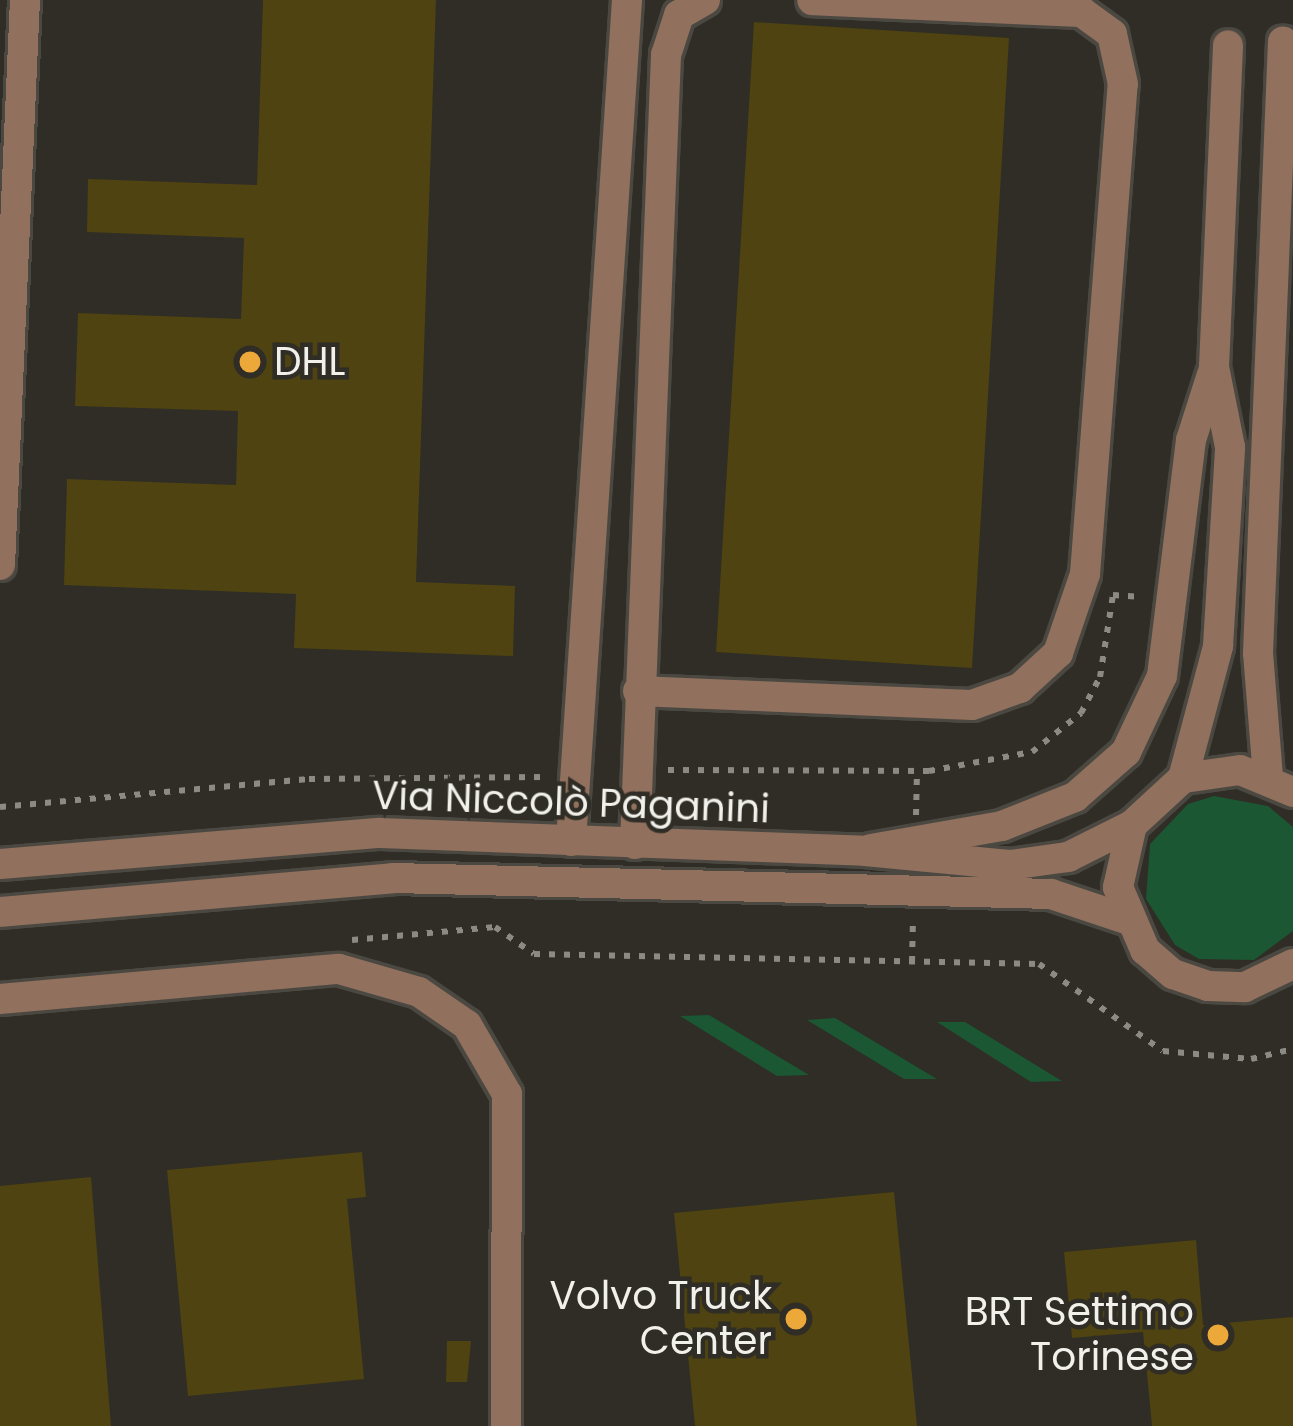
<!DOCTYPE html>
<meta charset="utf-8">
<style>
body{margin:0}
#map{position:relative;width:1293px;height:1426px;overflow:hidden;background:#2f2d25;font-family:Poppins,sans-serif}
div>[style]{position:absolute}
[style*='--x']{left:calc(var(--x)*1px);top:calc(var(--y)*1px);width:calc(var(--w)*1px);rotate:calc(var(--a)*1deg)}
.green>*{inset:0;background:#1b5733}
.building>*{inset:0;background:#4e4311}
.path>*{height:6px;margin-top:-3px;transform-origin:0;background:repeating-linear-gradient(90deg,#8b8a83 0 6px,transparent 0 15px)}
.roads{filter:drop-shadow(3px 0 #4a4841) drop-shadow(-3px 0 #4a4841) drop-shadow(0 3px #4a4841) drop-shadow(0 -3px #4a4841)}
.minor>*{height:30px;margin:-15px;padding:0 15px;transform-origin:15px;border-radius:15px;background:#91705d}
.dots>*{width:33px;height:33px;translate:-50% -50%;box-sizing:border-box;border:6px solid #2f2d25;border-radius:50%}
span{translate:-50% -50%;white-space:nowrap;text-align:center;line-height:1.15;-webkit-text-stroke:9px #2f2d25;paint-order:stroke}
.poi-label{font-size:39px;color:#f1f0eb}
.left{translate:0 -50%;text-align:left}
.right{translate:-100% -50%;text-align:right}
.street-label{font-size:39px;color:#f1f0eb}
</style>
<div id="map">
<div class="green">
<div style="clip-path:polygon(1214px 796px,1268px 806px,1293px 827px,1293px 931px,1254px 960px,1199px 959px,1175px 945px,1146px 899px,1150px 844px,1188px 804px)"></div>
<div style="clip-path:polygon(709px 1015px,809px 1075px,777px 1076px,680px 1016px)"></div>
<div style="clip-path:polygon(835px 1018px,937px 1079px,904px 1079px,807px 1020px)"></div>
<div style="clip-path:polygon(937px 1022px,965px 1022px,1062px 1081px,1031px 1082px)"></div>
</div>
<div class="building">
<div style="clip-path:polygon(263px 0,436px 0,416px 582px,515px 586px,513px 656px,294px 648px,296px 594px,64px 585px,67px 479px,236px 485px,238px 411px,75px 406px,78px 313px,241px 319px,244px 238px,87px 232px,88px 179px,257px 185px)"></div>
<div style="clip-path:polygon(754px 22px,1009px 38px,972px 668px,716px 652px)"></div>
<div style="clip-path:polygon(362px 1152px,366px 1197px,347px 1199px,364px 1379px,188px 1396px,167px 1170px)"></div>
<div style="clip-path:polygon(91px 1177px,111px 1426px,0 1426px,0 1186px)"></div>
<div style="clip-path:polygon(894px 1192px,917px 1426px,695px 1426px,674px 1213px)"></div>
<div style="clip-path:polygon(1196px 1240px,1203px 1325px,1293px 1317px,1293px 1426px,1152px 1426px,1143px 1332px,1072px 1338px,1064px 1252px)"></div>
<div style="clip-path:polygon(447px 1341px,471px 1341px,467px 1382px,446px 1382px)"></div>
</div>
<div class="path">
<div style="--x:668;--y:770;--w:261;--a:0.2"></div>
<div style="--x:929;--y:771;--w:105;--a:-10.5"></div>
<div style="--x:1032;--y:752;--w:63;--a:-38.5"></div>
<div style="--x:1081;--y:713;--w:41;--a:-62.2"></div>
<div style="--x:1100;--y:677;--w:83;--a:-81"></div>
<div style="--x:1113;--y:595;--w:29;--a:4"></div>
<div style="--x:0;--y:807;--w:310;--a:-5.2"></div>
<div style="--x:309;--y:779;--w:238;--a:-0.5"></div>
<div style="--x:916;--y:815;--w:45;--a:-88.7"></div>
<div style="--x:352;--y:940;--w:144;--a:-5.2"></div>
<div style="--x:495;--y:927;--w:47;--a:34.7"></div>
<div style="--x:534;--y:954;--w:505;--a:1.13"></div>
<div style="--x:1039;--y:964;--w:151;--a:35.1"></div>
<div style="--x:1163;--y:1051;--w:88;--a:5.2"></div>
<div style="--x:1251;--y:1059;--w:43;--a:-13.4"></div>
<div style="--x:912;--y:962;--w:44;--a:-88.7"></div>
</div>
<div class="roads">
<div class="minor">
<div style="--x:0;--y:565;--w:566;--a:-87.47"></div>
<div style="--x:638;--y:691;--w:334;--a:2.4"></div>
<div style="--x:972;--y:705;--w:51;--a:-19.5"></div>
<div style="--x:1020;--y:688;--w:52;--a:-42.6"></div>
<div style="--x:1058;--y:653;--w:83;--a:-71.1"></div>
<div style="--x:1085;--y:574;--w:491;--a:-85.6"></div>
<div style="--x:1123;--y:84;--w:51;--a:-102.4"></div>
<div style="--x:1112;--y:34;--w:37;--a:-144"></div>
<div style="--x:1082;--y:12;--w:270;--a:-177.5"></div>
<div style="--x:1268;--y:777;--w:124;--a:-94.6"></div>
<div style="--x:1258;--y:653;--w:612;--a:-87.66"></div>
<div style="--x:1183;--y:778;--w:137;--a:-75.1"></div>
<div style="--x:1218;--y:646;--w:199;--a:-86.5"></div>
<div style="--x:1230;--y:447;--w:82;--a:-101.3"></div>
<div style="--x:1214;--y:367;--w:322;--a:-87.5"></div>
<div style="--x:1293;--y:792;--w:57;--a:-157.5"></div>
<div style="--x:1240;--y:770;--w:58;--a:172"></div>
<div style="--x:1183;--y:778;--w:69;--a:137.3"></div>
<div style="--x:1132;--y:825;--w:64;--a:102.7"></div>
<div style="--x:1118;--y:887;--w:69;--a:66.8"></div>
<div style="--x:1145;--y:950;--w:37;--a:41"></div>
<div style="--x:1173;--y:974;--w:37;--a:19"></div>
<div style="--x:1208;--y:986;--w:37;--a:2"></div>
<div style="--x:1245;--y:987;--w:53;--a:-25.6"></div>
<div style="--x:571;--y:841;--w:843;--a:-86.19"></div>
<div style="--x:635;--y:844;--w:790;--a:-87.75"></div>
<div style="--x:666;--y:55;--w:42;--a:-72"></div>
<div style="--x:679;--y:15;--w:30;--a:-30"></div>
<div style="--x:871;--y:849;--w:133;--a:-10"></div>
<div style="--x:1002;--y:826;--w:79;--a:-21.7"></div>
<div style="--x:1075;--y:797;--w:68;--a:-41.4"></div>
<div style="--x:1126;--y:752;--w:84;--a:-64.7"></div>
<div style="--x:1162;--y:676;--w:238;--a:-83"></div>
<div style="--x:1191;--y:440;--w:69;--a:-72.3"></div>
<div style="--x:0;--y:864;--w:381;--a:-4.7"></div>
<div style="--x:380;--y:833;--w:485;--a:2.1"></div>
<div style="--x:865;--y:851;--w:146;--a:5.5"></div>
<div style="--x:1010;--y:865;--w:59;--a:-7.9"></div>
<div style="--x:1068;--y:857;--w:72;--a:-26.6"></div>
<div style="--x:0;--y:912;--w:394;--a:-4.9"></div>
<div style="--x:393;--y:878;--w:658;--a:1.39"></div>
<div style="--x:1051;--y:894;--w:79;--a:18.4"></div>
<div style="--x:0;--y:999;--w:340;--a:-5.1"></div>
<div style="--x:339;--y:969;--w:83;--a:16"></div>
<div style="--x:419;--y:992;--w:58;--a:34.5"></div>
<div style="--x:467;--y:1025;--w:80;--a:59.9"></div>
<div style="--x:507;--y:1094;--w:332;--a:90.2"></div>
</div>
</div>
<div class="dots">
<div style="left:250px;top:362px;background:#eca93a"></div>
<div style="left:796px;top:1319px;background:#eca93a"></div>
<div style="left:1218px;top:1335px;background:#eca93a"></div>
</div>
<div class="poi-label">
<span class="left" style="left:274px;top:362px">DHL</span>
<span class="right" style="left:772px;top:1319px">Volvo Truck<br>Center</span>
<span class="right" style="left:1194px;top:1335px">BRT Settimo<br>Torinese</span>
</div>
<div class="street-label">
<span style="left:571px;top:803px;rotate:2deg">Via Niccolò Paganini</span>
</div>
</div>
